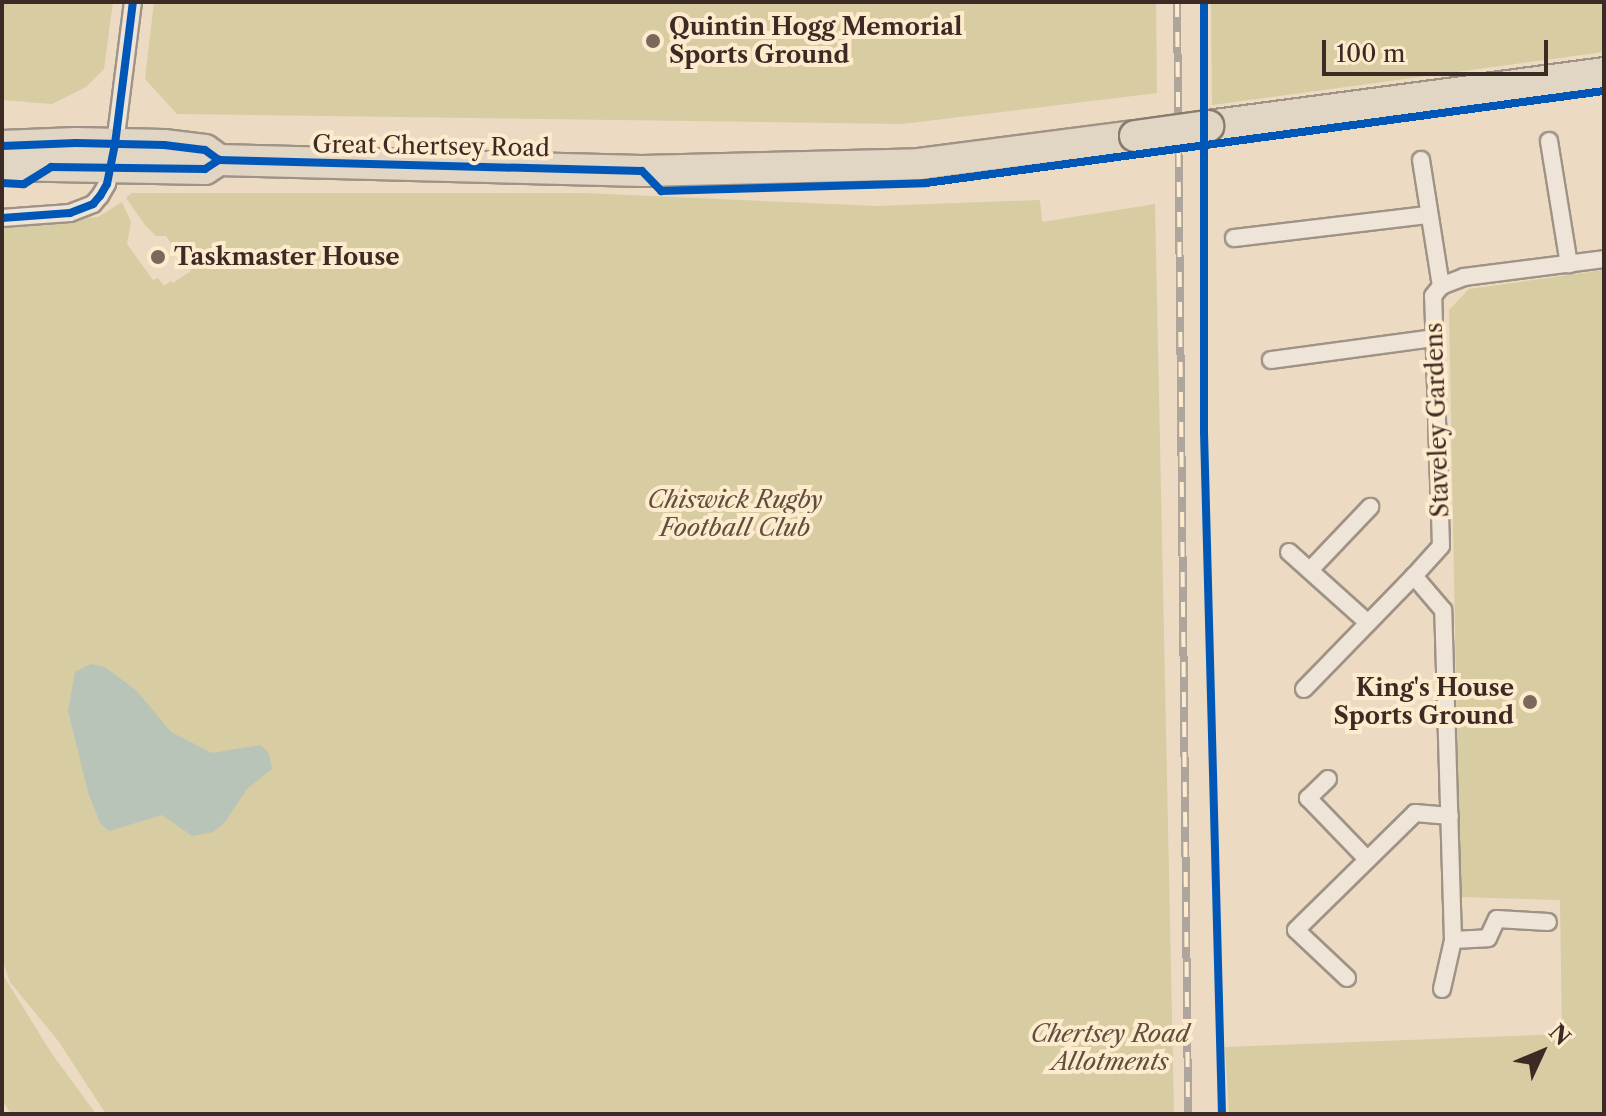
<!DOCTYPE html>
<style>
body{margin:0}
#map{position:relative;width:1606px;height:1116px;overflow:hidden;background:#ecdac2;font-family:"Libre Caslon Text",serif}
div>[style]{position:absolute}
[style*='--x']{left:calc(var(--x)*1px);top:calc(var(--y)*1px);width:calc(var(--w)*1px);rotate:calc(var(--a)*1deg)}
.green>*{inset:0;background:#d7cca2}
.water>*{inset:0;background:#b8c4b8}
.roads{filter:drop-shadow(2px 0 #9f9386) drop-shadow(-2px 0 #9f9386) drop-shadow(0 2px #9f9386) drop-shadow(0 -2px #9f9386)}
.street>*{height:16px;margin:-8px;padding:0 8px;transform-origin:8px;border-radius:8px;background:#eee5d8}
.highway>*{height:30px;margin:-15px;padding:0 15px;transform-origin:15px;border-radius:15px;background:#e1d5c3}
.rail>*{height:8px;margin-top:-4px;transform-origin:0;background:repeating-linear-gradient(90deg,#feeacc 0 15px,#aea69d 0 30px);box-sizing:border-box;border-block:2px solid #aea69d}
.bridges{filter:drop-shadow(2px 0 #877c70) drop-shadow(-2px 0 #877c70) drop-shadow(0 2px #877c70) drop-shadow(0 -2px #877c70)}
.highway-bridge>*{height:30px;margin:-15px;padding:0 15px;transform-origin:15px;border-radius:15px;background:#e1d5c3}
.cycleway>*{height:8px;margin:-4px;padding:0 4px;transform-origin:4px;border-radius:4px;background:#0057b8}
.dots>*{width:22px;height:22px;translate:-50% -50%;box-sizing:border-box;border:4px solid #feeacc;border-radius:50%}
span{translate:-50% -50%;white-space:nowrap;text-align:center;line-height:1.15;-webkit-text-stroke:8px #feeacc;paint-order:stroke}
.poi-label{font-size:24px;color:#3c2b25;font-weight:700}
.left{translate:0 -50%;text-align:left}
.right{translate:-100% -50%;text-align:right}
.street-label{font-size:24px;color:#3c2b25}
.park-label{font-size:24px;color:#5e503e;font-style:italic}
.frame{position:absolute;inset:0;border:4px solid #3c2b25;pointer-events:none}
.north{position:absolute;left:1502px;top:1012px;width:80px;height:80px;-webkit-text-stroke:6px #feeacc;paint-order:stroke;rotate:46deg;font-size:22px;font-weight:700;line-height:32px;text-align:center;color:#3c2b25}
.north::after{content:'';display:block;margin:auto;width:28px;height:36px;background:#3c2b25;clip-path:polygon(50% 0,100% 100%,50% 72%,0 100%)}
.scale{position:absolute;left:1322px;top:40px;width:226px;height:36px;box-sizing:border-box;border:4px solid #3c2b25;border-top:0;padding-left:10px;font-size:24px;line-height:28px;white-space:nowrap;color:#3c2b25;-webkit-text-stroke:6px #feeacc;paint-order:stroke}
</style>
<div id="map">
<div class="green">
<div style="clip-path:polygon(2px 2px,113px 2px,104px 69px,86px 87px,52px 104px,2px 100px)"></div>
<div style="clip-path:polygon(154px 2px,1156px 2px,1157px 93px,902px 124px,177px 114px,145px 79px)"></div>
<div style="clip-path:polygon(1211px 2px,1604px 2px,1604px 52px,1212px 105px)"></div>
<div style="clip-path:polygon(132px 193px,583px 193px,877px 206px,1040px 200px,1042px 222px,1155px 204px,1174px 1114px,106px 1114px,59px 1042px,10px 982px,2px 959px,2px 225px,98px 217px,122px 202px,131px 222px,127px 244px,153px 280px,158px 278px,164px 286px,171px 281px,173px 283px,191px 271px,166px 236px,156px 236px,145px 225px,126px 198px)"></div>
<div style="clip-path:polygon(1604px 270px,1604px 1114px,1229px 1114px,1225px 1047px,1562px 1034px,1560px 900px,1460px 897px,1449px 310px,1469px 289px)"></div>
<div style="clip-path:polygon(2px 973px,50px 1051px,96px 1114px,11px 1114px,2px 1100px)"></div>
</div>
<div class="water">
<div style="clip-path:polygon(91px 664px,105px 667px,137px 691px,171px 732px,212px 753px,261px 745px,269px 754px,272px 769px,247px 789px,225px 822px,213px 832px,192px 836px,162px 815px,109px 831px,100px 823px,88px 792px,68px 711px,75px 672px)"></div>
</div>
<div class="roads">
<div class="street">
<div style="--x:1549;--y:141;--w:125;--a:80.8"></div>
<div style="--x:1421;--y:160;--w:128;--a:81"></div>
<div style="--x:2;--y:218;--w:68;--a:-4.2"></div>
<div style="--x:70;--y:213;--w:25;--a:-21"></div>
<div style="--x:93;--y:204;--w:11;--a:-49"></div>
<div style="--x:100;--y:196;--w:14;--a:-60"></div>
<div style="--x:107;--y:184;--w:41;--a:-78.7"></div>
<div style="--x:115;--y:144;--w:143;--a:-82.8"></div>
<div style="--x:1234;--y:238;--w:195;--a:-6.8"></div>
<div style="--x:1271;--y:360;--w:163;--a:-7.7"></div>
<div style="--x:1289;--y:552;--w:105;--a:41.9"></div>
<div style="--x:1311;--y:569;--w:86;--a:-46.4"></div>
<div style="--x:1304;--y:689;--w:158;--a:-45.8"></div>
<div style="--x:1328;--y:779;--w:28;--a:136"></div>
<div style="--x:1308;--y:798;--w:83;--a:46"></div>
<div style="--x:1453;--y:940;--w:35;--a:-3"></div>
<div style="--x:1488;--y:938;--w:21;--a:-65"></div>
<div style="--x:1497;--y:919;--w:51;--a:3.4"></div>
<div style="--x:1347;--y:978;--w:70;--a:-136.7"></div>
<div style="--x:1296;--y:930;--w:167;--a:-44.5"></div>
<div style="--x:1415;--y:813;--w:35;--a:5"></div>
<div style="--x:1442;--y:989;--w:50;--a:-77.3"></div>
<div style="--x:1453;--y:940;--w:330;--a:-91.7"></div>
<div style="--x:1443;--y:610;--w:45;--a:-130.5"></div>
<div style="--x:1414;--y:576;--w:40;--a:-48"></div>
<div style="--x:1441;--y:546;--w:250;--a:-91.8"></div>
<div style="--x:1433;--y:296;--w:13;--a:-51"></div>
<div style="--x:1441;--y:286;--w:25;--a:-21"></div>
<div style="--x:1464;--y:277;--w:141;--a:-7.3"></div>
</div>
<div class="highway">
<div style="--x:1208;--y:126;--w:400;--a:-7.6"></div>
<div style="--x:2;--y:146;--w:74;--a:-2.3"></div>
<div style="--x:76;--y:143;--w:88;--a:1.3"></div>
<div style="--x:164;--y:145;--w:41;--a:7"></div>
<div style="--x:205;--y:150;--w:17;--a:36"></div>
<div style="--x:219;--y:160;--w:423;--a:1.5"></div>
<div style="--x:642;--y:171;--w:277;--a:-1.4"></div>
<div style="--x:919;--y:164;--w:218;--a:-7.4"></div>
<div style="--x:2;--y:165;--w:203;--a:1.1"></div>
<div style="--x:205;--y:169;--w:17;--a:-33"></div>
</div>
</div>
<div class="rail">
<div style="--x:1177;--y:2;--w:1112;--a:89.43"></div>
</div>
<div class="bridges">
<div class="highway-bridge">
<div style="--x:1135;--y:136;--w:74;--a:-7.8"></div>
</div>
</div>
<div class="cycleway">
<div style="--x:1204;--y:2;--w:430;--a:90"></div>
<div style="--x:1204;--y:432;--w:682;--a:88.49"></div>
<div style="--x:2;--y:146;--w:74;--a:-2.3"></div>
<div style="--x:76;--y:143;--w:88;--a:1.3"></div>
<div style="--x:164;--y:145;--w:41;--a:7"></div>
<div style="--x:205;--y:150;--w:17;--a:36"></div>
<div style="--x:219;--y:160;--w:423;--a:1.5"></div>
<div style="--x:642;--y:171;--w:28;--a:46"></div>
<div style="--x:661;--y:191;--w:265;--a:-1.7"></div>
<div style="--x:926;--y:183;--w:684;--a:-7.73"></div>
<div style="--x:2;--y:183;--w:22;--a:3"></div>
<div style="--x:24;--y:184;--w:32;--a:-32"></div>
<div style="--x:51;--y:167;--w:154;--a:0.7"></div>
<div style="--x:205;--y:169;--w:17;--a:-33"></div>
<div style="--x:2;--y:218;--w:68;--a:-4.2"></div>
<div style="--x:70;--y:213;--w:25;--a:-21"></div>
<div style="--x:93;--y:204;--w:11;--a:-49"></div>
<div style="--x:100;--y:196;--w:14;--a:-60"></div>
<div style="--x:107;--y:184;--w:41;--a:-78.7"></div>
<div style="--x:115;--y:144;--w:143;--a:-82.8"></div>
</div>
<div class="dots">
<div style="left:653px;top:41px;background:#7a685c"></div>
<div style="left:158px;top:257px;background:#7a685c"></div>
<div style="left:1530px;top:702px;background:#7a685c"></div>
</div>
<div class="poi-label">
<span class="left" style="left:669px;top:41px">Quintin Hogg Memorial<br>Sports Ground</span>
<span class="left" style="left:174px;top:257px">Taskmaster House</span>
<span class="right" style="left:1514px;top:702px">King's House<br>Sports Ground</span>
</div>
<div class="street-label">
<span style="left:431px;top:146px;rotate:1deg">Great Chertsey Road</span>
<span style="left:1437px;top:420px;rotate:-92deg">Staveley Gardens</span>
</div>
<div class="park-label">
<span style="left:735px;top:514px">Chiswick Rugby<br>Football Club</span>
<span style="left:1110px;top:1048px">Chertsey Road<br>Allotments</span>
</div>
<div class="frame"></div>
<div class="north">N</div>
<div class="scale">100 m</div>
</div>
